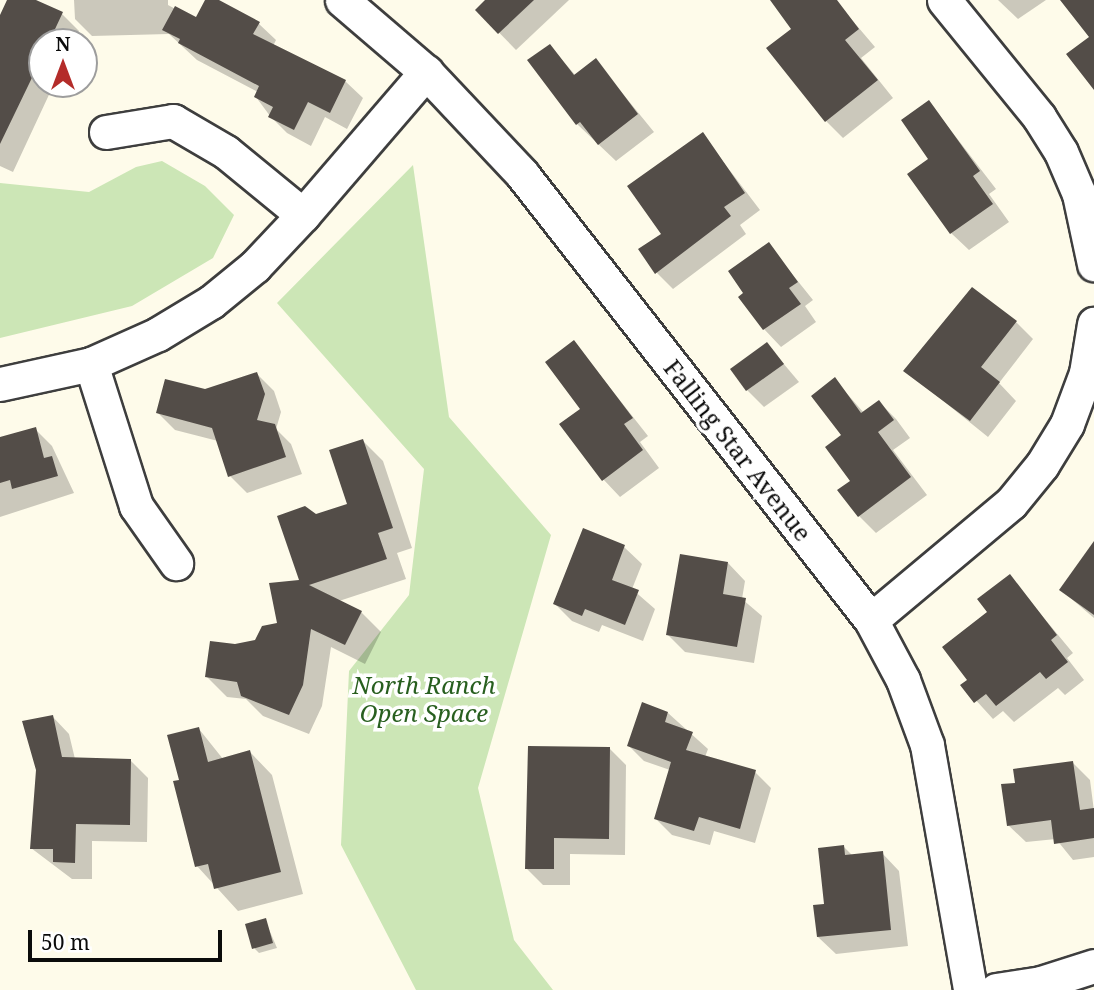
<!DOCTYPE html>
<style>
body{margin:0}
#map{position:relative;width:1094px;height:990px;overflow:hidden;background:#fefbea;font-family:"Noto Serif",serif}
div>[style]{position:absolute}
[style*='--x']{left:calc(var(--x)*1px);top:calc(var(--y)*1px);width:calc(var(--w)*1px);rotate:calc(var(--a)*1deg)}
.green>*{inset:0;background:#cce6b6}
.shadow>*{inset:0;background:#0003}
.building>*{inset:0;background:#534d48}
.roads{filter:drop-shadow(2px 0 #3e3e3e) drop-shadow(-2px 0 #3e3e3e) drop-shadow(0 2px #3e3e3e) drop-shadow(0 -2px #3e3e3e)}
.minor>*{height:33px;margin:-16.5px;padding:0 16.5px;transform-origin:16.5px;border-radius:16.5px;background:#fff}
span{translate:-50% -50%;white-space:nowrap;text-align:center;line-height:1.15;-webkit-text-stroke:7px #fff;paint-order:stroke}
.street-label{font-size:24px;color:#0b0b0b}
.park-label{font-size:24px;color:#285f1f;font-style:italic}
.north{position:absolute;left:28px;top:28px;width:70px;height:70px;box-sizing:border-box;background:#fff;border:2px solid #9d9d9d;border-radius:50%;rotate:0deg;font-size:19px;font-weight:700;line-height:28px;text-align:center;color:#0b0b0b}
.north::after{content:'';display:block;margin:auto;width:24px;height:32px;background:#b42c2a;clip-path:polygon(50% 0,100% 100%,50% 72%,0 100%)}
.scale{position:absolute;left:28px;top:930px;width:194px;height:32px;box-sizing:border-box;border:4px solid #0b0b0b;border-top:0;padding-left:9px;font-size:21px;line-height:24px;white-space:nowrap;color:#0b0b0b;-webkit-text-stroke:5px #fff;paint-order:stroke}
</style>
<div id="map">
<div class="green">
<div style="clip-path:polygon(162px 161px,205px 186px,234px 215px,213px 258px,132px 306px,0 338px,0 183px,89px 192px,136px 167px)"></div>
<div style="clip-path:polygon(413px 165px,449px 417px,551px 535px,478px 788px,514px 940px,553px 990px,416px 990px,341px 845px,349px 671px,409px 595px,424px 469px,277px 303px)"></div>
</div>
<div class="shadow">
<div style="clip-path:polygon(9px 0,31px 0,62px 14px,79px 31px,74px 42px,42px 42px,42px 84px,54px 84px,13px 172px,0 166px,0 19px)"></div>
<div style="clip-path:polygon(74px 0,168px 0,168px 5px,196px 20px,207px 0,215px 0,258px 23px,276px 40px,273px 46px,345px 81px,363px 98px,347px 129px,325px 117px,311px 146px,287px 133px,270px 116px,256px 97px,258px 92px,197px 60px,169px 34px,92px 36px,75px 19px)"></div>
<div style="clip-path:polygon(488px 0,569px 0,516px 50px,477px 10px)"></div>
<div style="clip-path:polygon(772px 0,835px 0,875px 47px,861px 58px,893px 98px,843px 138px,826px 121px,794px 29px)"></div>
<div style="clip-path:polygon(998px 0,1046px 0,1018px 19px)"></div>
<div style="clip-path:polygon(550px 46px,576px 76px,596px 61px,654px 132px,616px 161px,577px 124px)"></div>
<div style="clip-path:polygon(929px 102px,996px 189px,989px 194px,1009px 222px,969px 250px,951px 233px,931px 160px)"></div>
<div style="clip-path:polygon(702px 134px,760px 210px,740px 225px,746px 234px,673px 289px,657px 273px,663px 234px)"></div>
<div style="clip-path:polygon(768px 244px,813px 300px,805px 306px,816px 322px,781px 347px,764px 329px,746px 293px)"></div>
<div style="clip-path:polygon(1016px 322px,1033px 339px,999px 383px,1016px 401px,988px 437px,906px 371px)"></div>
<div style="clip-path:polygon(574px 342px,648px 436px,640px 442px,659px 468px,620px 497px,603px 479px,582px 409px)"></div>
<div style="clip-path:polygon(767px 344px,799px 382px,764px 407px,747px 390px)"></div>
<div style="clip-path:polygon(257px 374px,274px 391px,281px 412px,276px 429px,291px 444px,302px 474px,247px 493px,230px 476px,218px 441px,175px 430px,157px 412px)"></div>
<div style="clip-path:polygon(835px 380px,864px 413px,879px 402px,896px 419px,910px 438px,893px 450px,927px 495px,876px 533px,859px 516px)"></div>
<div style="clip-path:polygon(35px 429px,52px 446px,74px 493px,0 517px,0 439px)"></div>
<div style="clip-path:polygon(363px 441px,383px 461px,412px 548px,397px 553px,406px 579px,339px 601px,361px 612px,381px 632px,365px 664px,331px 647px,322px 706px,309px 734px,263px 716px,246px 699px,227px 697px,207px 677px,236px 646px,256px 641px,279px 625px,301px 582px,316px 516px,349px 505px)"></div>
<div style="clip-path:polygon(584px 531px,624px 547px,642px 564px,632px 589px,655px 609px,643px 641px,602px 625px,599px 632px,572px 621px,555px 604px)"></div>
<div style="clip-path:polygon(1094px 544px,1094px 618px,1061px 590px)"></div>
<div style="clip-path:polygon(728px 563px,745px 581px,742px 599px,762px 616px,754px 663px,685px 652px,668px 635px)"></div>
<div style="clip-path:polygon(1010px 577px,1073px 653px,1067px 658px,1084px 680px,1065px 695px,1058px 688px,1014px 722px,1003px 711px,993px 719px,963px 686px,970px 680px,990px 612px)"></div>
<div style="clip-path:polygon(668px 713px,708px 749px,705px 757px,755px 772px,771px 788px,755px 843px,714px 831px,710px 845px,672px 835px,656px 819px,670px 770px,644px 761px,629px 746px)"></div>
<div style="clip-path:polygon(52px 716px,69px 734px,75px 759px,131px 761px,148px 778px,147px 842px,92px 841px,92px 879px,72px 879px,31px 848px)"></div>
<div style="clip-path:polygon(199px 729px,223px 759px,250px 752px,272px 775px,303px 894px,238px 911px,197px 866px,181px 781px)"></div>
<div style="clip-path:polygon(610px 749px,626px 765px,625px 855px,570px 854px,570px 885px,543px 885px,526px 868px)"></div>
<div style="clip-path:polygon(1073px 763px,1090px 780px,1094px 811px,1094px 857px,1073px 860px,1056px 839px,1026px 842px,1008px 825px,1017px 784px)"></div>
<div style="clip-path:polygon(844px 847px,853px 856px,882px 853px,899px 871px,908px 946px,836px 954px,818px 937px)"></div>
<div style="clip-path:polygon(265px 920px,277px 948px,259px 953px,254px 948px)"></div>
</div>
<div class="building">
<div style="clip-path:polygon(7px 0,36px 0,63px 12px,49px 42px,42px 42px,42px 57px,0 144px,0 15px)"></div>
<div style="clip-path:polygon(205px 0,219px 0,260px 22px,253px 34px,346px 80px,330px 113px,308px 102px,294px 130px,268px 117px,273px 107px,254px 97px,259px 86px,178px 43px,180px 39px,162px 30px,175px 6px,196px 17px)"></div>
<div style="clip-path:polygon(485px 0,534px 0,498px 34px,475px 10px)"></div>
<div style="clip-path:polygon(770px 0,837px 0,859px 29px,845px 40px,878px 80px,825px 122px,766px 48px,791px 29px)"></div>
<div style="clip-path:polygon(1060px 0,1094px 0,1094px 90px,1066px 54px,1089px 37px)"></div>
<div style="clip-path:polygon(550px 44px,574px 75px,596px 58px,638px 114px,598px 145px,580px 122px,576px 125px,527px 60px)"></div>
<div style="clip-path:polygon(929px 100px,980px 171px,973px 176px,993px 204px,950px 234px,907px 174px,928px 159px,901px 120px)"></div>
<div style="clip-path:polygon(703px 132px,745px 193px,724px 207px,731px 216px,655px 274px,638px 249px,661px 234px,627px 186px)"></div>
<div style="clip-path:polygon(769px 242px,798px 282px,789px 288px,801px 304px,763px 330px,738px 297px,743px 293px,728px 271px)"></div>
<div style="clip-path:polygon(972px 287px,1017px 321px,981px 367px,1000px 382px,970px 421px,903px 371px)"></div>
<div style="clip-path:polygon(574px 340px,633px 418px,624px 424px,643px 450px,602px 481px,559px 424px,580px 409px,545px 362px)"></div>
<div style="clip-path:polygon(767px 342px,784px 364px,746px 391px,730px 369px)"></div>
<div style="clip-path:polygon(257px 372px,265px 394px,257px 420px,275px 424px,286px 457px,228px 477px,212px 428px,156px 413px,165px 379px,205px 389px)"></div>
<div style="clip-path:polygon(835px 377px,861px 413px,879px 400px,894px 420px,878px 432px,911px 477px,858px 517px,837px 490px,850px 481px,825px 447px,841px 435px,811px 396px)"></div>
<div style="clip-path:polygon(36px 427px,44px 458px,52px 456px,58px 476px,12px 489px,10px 480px,0 483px,0 437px)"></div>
<div style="clip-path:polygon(363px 439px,393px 528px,378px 533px,387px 559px,309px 585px,362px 611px,345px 645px,311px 629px,303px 685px,289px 715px,241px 696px,237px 682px,205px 677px,210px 641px,235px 644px,255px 640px,262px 626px,277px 623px,269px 583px,299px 580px,277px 516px,305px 506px,316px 514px,347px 504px,329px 450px)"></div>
<div style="clip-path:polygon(583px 528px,625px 545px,612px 580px,639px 590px,625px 625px,585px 609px,582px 616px,553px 604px)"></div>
<div style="clip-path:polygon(1094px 541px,1094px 615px,1059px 590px)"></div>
<div style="clip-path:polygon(680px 554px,728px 562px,723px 594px,746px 598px,737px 647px,666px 635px)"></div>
<div style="clip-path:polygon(1010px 574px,1057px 635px,1051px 640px,1068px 662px,1046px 679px,1040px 672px,996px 706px,986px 694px,974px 703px,960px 685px,967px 680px,942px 647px,987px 612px,977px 599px)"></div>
<div style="clip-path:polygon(642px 702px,668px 712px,665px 722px,693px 732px,686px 750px,756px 770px,740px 829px,699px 817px,694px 831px,654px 819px,671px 762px,627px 746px)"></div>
<div style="clip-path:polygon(53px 715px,62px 757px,131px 759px,130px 825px,76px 824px,75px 863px,53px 862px,53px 849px,30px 849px,36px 770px,22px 721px)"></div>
<div style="clip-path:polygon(199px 727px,208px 762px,250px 750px,281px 872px,214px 889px,208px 864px,195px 867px,173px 781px,179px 780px,167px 735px)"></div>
<div style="clip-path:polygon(528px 746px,610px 747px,609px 839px,554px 838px,554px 869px,525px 869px)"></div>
<div style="clip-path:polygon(1073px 761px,1080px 810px,1094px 808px,1094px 838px,1054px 844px,1051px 820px,1007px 826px,1001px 784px,1015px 783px,1013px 769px)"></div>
<div style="clip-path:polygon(844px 845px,845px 855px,883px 851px,891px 930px,817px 937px,813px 905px,824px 904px,818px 848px)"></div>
<div style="clip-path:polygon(266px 918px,273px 943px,252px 949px,245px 924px)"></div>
</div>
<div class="roads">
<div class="minor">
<div style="--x:342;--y:0;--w:111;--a:40.6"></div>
<div style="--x:426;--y:72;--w:140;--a:46.7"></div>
<div style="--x:522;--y:174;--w:566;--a:51.96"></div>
<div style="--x:871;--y:620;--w:68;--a:61.9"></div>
<div style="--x:903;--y:680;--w:69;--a:69.7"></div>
<div style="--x:927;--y:745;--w:249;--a:80"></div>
<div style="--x:944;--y:0;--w:151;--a:50.9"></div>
<div style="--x:1039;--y:117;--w:41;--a:57.8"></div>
<div style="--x:1061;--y:152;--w:46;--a:66.8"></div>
<div style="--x:1079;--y:194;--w:72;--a:77.9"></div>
<div style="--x:106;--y:132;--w:68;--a:-9.3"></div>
<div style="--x:173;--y:121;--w:61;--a:30.3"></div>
<div style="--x:226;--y:152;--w:99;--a:39.3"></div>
<div style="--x:91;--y:364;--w:149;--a:72.4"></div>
<div style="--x:136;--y:506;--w:70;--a:54.9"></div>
<div style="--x:0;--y:384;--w:93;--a:-12.4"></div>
<div style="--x:91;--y:364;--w:73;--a:-24.1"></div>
<div style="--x:158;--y:334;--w:62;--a:-31.1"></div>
<div style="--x:211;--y:302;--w:57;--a:-39.3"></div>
<div style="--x:255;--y:266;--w:70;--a:-46.7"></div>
<div style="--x:303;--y:215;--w:189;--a:-49.3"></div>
<div style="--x:871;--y:620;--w:182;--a:-39.9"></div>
<div style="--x:1011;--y:503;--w:49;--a:-50.8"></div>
<div style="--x:1042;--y:465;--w:48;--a:-58.6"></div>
<div style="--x:1067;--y:424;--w:54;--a:-69.6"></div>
<div style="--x:1086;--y:373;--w:50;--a:-80.7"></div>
<div style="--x:996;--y:990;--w:46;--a:-8.8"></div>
<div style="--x:1041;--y:983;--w:56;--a:-17.8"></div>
</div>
</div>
<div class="street-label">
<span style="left:738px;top:450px;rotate:52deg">Falling Star Avenue</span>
</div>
<div class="park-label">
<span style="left:424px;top:699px">North Ranch<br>Open Space</span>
</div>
<div class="north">N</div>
<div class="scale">50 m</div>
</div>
